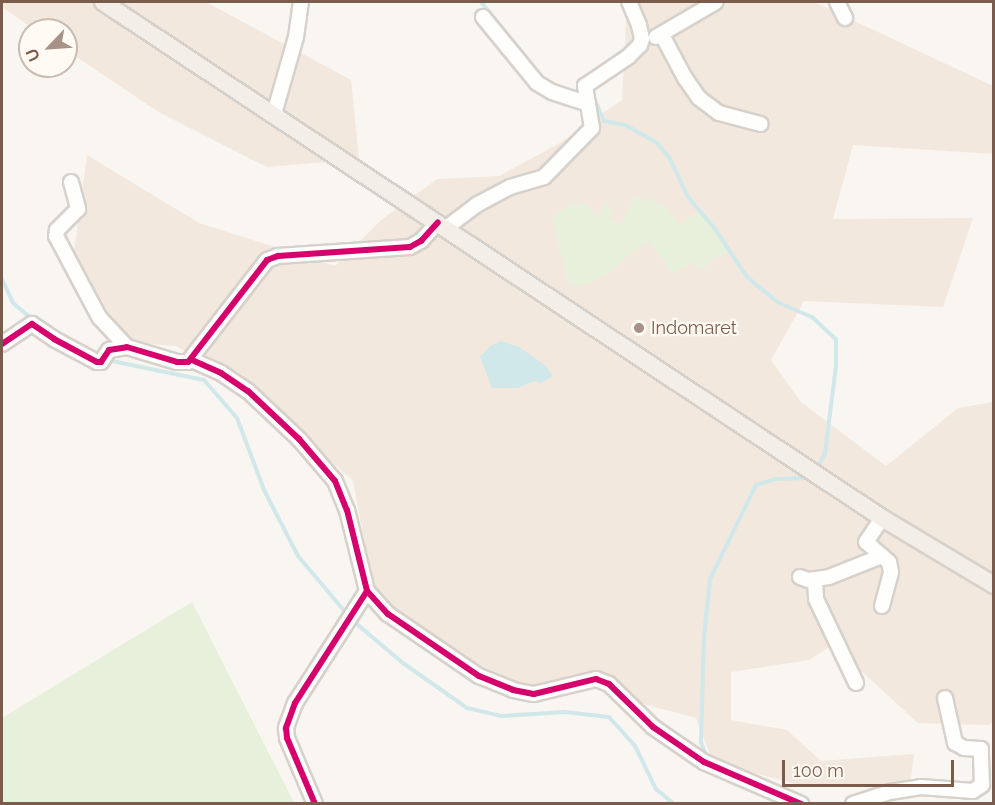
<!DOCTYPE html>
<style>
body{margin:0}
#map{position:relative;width:995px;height:805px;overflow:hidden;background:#f9f5f0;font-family:Raleway,sans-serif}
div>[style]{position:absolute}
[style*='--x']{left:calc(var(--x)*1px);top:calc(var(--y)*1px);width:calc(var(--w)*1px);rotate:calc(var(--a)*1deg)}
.residential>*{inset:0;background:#f2e8de}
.green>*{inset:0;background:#e7f0db}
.water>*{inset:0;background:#d0e8ea}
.stream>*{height:4px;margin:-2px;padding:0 2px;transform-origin:2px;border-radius:2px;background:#d0e8ea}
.roads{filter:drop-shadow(2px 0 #d7d1cb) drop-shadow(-2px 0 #d7d1cb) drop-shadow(0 2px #d7d1cb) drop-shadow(0 -2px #d7d1cb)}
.minor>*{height:14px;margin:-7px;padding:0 7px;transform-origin:7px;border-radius:7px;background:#fefefd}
.major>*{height:16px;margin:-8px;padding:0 8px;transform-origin:8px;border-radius:8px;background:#f3eee8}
.cycleway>*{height:6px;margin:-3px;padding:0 3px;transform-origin:3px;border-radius:3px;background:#d6006c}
.dots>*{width:16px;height:16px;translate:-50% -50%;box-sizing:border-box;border:3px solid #fffaf3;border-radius:50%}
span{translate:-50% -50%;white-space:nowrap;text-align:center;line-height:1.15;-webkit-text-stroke:4.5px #fffaf3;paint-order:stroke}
.poi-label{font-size:18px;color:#7a5c4d}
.left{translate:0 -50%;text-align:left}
.frame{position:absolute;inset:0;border:3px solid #7a5c4d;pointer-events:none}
.north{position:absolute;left:18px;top:18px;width:60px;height:60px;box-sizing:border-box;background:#fffaf3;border:2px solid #cabbb1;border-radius:50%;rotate:245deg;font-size:16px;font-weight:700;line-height:24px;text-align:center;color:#7a5c4d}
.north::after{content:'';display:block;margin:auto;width:21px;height:27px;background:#a69286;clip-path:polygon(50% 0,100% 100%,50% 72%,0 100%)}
.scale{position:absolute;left:782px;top:760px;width:172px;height:27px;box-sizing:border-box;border:3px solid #7a5c4d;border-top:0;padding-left:8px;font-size:18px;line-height:21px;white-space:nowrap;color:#7a5c4d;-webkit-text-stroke:4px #fffaf3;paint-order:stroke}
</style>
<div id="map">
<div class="residential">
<div style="clip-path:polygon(2px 2px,206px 2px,351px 80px,359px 159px,267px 167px,160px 113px,66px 50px,66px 30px,35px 30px,2px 7px)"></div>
<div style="clip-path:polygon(627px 2px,814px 2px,993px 86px,993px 154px,853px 145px,833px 219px,973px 218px,943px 307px,804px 301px,771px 360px,801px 402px,886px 466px,958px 408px,993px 402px,993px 722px,988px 725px,918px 723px,859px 669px,840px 640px,809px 660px,731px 672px,731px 720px,787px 730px,821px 761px,914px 754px,910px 786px,803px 786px,713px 762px,696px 718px,636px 702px,593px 678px,530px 689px,431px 642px,373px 588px,353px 481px,250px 388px,176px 346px,111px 341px,74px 252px,87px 155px,199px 223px,335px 266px,380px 221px,437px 179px,499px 176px,560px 143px,622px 100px)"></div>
</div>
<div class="green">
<div style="clip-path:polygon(636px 194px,643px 200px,656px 201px,658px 207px,663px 203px,679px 225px,699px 211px,730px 252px,715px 258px,701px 270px,693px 262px,672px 274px,650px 241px,626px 257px,613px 270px,580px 287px,568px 283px,552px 218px,574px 202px,576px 207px,581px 200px,599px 219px,604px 201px,612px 210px,609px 217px,620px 225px)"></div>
<div style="clip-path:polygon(192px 602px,294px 803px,2px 803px,2px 718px)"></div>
</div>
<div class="water">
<div style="clip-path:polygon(501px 341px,519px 347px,545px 365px,553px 376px,541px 383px,535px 381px,518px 388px,492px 388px,480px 357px,490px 346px)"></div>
</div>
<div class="stream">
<div style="--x:481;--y:2;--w:102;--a:51"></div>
<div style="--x:565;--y:89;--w:20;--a:20"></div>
<div style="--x:591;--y:98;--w:4;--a:27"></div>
<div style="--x:595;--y:100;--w:23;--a:67"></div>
<div style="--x:604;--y:121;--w:21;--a:11"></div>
<div style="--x:625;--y:125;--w:37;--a:29"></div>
<div style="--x:657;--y:143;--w:18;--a:49"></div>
<div style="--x:669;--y:157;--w:44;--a:64.6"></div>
<div style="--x:688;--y:197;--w:42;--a:49.8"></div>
<div style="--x:715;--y:229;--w:58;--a:56.3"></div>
<div style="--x:747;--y:277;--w:41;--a:39.1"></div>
<div style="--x:779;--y:303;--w:36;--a:23"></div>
<div style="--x:812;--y:317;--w:33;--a:43"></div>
<div style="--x:836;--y:339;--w:27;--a:90"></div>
<div style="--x:836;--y:366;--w:88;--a:97.2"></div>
<div style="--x:825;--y:453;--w:18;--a:117"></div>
<div style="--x:2;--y:279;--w:26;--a:65"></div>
<div style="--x:13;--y:303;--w:26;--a:40"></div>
<div style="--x:107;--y:360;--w:99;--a:11.7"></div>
<div style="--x:204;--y:380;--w:50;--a:49"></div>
<div style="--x:237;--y:418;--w:77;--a:69.4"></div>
<div style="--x:264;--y:490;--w:74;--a:62.7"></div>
<div style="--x:298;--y:556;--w:76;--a:49.8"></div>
<div style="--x:352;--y:620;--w:67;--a:40.1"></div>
<div style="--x:403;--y:663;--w:78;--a:35.1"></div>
<div style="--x:467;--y:708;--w:36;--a:13"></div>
<div style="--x:502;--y:716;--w:63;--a:-3.6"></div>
<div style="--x:565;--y:712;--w:44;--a:6.5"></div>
<div style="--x:609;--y:717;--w:39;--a:48"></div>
<div style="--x:635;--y:746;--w:48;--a:64"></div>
<div style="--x:656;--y:789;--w:23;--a:40"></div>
<div style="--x:707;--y:758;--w:17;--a:-111"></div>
<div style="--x:701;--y:742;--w:105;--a:-88.4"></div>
<div style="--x:704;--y:637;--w:58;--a:-84.1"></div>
<div style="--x:710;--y:579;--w:105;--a:-63.9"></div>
<div style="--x:756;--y:485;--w:21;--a:-17"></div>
<div style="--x:776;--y:479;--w:36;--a:-2"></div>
</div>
<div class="roads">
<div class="minor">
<div style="--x:837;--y:2;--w:18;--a:63"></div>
<div style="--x:483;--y:17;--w:85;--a:50.7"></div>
<div style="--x:537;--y:83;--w:17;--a:31"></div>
<div style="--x:552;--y:92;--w:38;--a:18"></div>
<div style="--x:662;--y:35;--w:49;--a:61.9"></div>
<div style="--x:685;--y:78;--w:24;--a:55"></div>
<div style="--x:699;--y:98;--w:25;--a:37"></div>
<div style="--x:719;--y:113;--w:43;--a:14.7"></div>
<div style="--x:656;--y:37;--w:69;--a:-30.3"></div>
<div style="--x:274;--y:114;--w:80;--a:-74.1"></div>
<div style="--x:296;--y:37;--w:35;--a:-82"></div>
<div style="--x:71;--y:182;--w:28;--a:75"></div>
<div style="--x:78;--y:209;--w:30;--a:135"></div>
<div style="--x:57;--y:230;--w:6;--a:99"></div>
<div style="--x:56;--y:236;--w:92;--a:62"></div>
<div style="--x:99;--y:317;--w:41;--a:47"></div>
<div style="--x:446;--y:228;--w:40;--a:-37"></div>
<div style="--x:478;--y:204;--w:36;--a:-28"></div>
<div style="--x:510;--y:187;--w:35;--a:-16"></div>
<div style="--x:544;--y:177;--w:69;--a:-45.6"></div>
<div style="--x:592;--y:128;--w:43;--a:-99.5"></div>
<div style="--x:585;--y:86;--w:52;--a:-34"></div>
<div style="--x:628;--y:57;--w:17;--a:-45"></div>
<div style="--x:640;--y:45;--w:6;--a:-72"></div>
<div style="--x:642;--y:39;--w:14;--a:-102"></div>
<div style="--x:639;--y:25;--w:25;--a:-113"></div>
<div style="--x:2;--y:344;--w:36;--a:-34"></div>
<div style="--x:32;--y:324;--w:27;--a:34"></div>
<div style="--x:54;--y:339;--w:49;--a:28.1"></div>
<div style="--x:97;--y:362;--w:4;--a:0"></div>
<div style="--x:101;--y:362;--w:14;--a:-56"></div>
<div style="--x:109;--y:350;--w:18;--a:-9"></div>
<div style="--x:127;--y:347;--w:52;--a:16.7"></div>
<div style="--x:177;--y:362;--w:11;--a:0"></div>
<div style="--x:188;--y:362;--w:129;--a:-52.2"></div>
<div style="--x:267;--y:260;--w:12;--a:-20"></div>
<div style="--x:278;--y:256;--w:132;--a:-3.9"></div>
<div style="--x:410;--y:247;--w:13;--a:-29"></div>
<div style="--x:421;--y:241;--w:25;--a:-48"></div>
<div style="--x:192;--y:360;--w:32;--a:24"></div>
<div style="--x:221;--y:373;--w:32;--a:34"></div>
<div style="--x:248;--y:391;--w:70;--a:43.3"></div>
<div style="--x:299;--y:439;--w:55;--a:49.4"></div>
<div style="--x:335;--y:481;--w:31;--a:68"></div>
<div style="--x:347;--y:510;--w:83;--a:76.1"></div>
<div style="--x:367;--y:591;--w:133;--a:122.7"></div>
<div style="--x:295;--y:703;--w:27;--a:110"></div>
<div style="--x:286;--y:728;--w:10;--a:84"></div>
<div style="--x:287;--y:738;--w:72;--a:67"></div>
<div style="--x:800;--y:577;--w:9;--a:21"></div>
<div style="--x:808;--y:580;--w:21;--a:-8"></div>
<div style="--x:829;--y:577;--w:57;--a:-21.6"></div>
<div style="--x:815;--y:579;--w:20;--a:87"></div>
<div style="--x:816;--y:599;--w:93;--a:64.5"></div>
<div style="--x:367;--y:591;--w:31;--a:48"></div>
<div style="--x:388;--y:614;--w:110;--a:34.3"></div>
<div style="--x:479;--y:676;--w:37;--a:22"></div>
<div style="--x:513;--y:690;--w:21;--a:11"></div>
<div style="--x:534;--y:694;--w:64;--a:-13.6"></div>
<div style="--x:596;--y:679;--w:14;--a:21"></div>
<div style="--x:609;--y:684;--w:62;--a:44.3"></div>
<div style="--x:653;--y:727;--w:62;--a:34.5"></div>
<div style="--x:704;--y:762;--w:106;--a:23.4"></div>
<div style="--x:882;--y:606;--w:35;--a:-75"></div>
<div style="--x:891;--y:572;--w:10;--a:-101"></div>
<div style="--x:889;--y:562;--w:30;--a:-139"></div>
<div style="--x:866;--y:542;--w:29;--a:-56"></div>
<div style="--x:853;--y:804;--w:39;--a:-18"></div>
<div style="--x:890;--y:792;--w:31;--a:-9"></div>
<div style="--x:921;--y:787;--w:52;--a:4.4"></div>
<div style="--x:973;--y:791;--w:11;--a:-34"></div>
<div style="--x:982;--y:785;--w:36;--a:-92"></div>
<div style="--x:981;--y:749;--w:17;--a:-177"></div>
<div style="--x:964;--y:748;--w:10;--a:-151"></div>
<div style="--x:955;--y:743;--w:46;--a:-102.5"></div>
</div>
<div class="major">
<div style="--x:103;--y:2;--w:934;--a:33.52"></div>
<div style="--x:882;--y:518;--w:131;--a:30.9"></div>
</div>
</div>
<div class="cycleway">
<div style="--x:2;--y:344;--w:36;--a:-34"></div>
<div style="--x:32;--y:324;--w:27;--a:34"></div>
<div style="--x:54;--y:339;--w:49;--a:28.1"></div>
<div style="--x:97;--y:362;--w:4;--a:0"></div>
<div style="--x:101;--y:362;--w:14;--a:-56"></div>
<div style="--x:109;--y:350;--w:18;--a:-9"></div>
<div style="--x:127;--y:347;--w:52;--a:16.7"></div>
<div style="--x:177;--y:362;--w:11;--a:0"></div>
<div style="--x:188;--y:362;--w:129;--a:-52.2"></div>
<div style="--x:267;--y:260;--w:12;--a:-20"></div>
<div style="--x:278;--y:256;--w:132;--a:-3.9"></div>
<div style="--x:410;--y:247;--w:13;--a:-29"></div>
<div style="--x:421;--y:241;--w:25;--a:-48"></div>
<div style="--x:192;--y:360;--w:32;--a:24"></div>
<div style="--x:221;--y:373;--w:32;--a:34"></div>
<div style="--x:248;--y:391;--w:70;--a:43.3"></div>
<div style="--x:299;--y:439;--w:55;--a:49.4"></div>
<div style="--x:335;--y:481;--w:31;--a:68"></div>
<div style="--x:347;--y:510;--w:83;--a:76.1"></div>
<div style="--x:367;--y:591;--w:133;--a:122.7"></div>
<div style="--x:295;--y:703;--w:27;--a:110"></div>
<div style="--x:286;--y:728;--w:10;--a:84"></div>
<div style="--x:287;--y:738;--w:72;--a:67"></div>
<div style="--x:367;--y:591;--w:31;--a:48"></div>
<div style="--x:388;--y:614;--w:110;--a:34.3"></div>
<div style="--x:479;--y:676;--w:37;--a:22"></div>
<div style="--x:513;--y:690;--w:21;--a:11"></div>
<div style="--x:534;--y:694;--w:64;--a:-13.6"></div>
<div style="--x:596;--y:679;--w:14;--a:21"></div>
<div style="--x:609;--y:684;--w:62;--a:44.3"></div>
<div style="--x:653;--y:727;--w:62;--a:34.5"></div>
<div style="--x:704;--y:762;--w:106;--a:23.4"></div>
</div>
<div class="dots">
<div style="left:639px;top:328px;background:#a69286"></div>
</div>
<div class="poi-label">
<span class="left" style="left:651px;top:328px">Indomaret</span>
</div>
<div class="frame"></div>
<div class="north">U</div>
<div class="scale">100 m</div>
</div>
